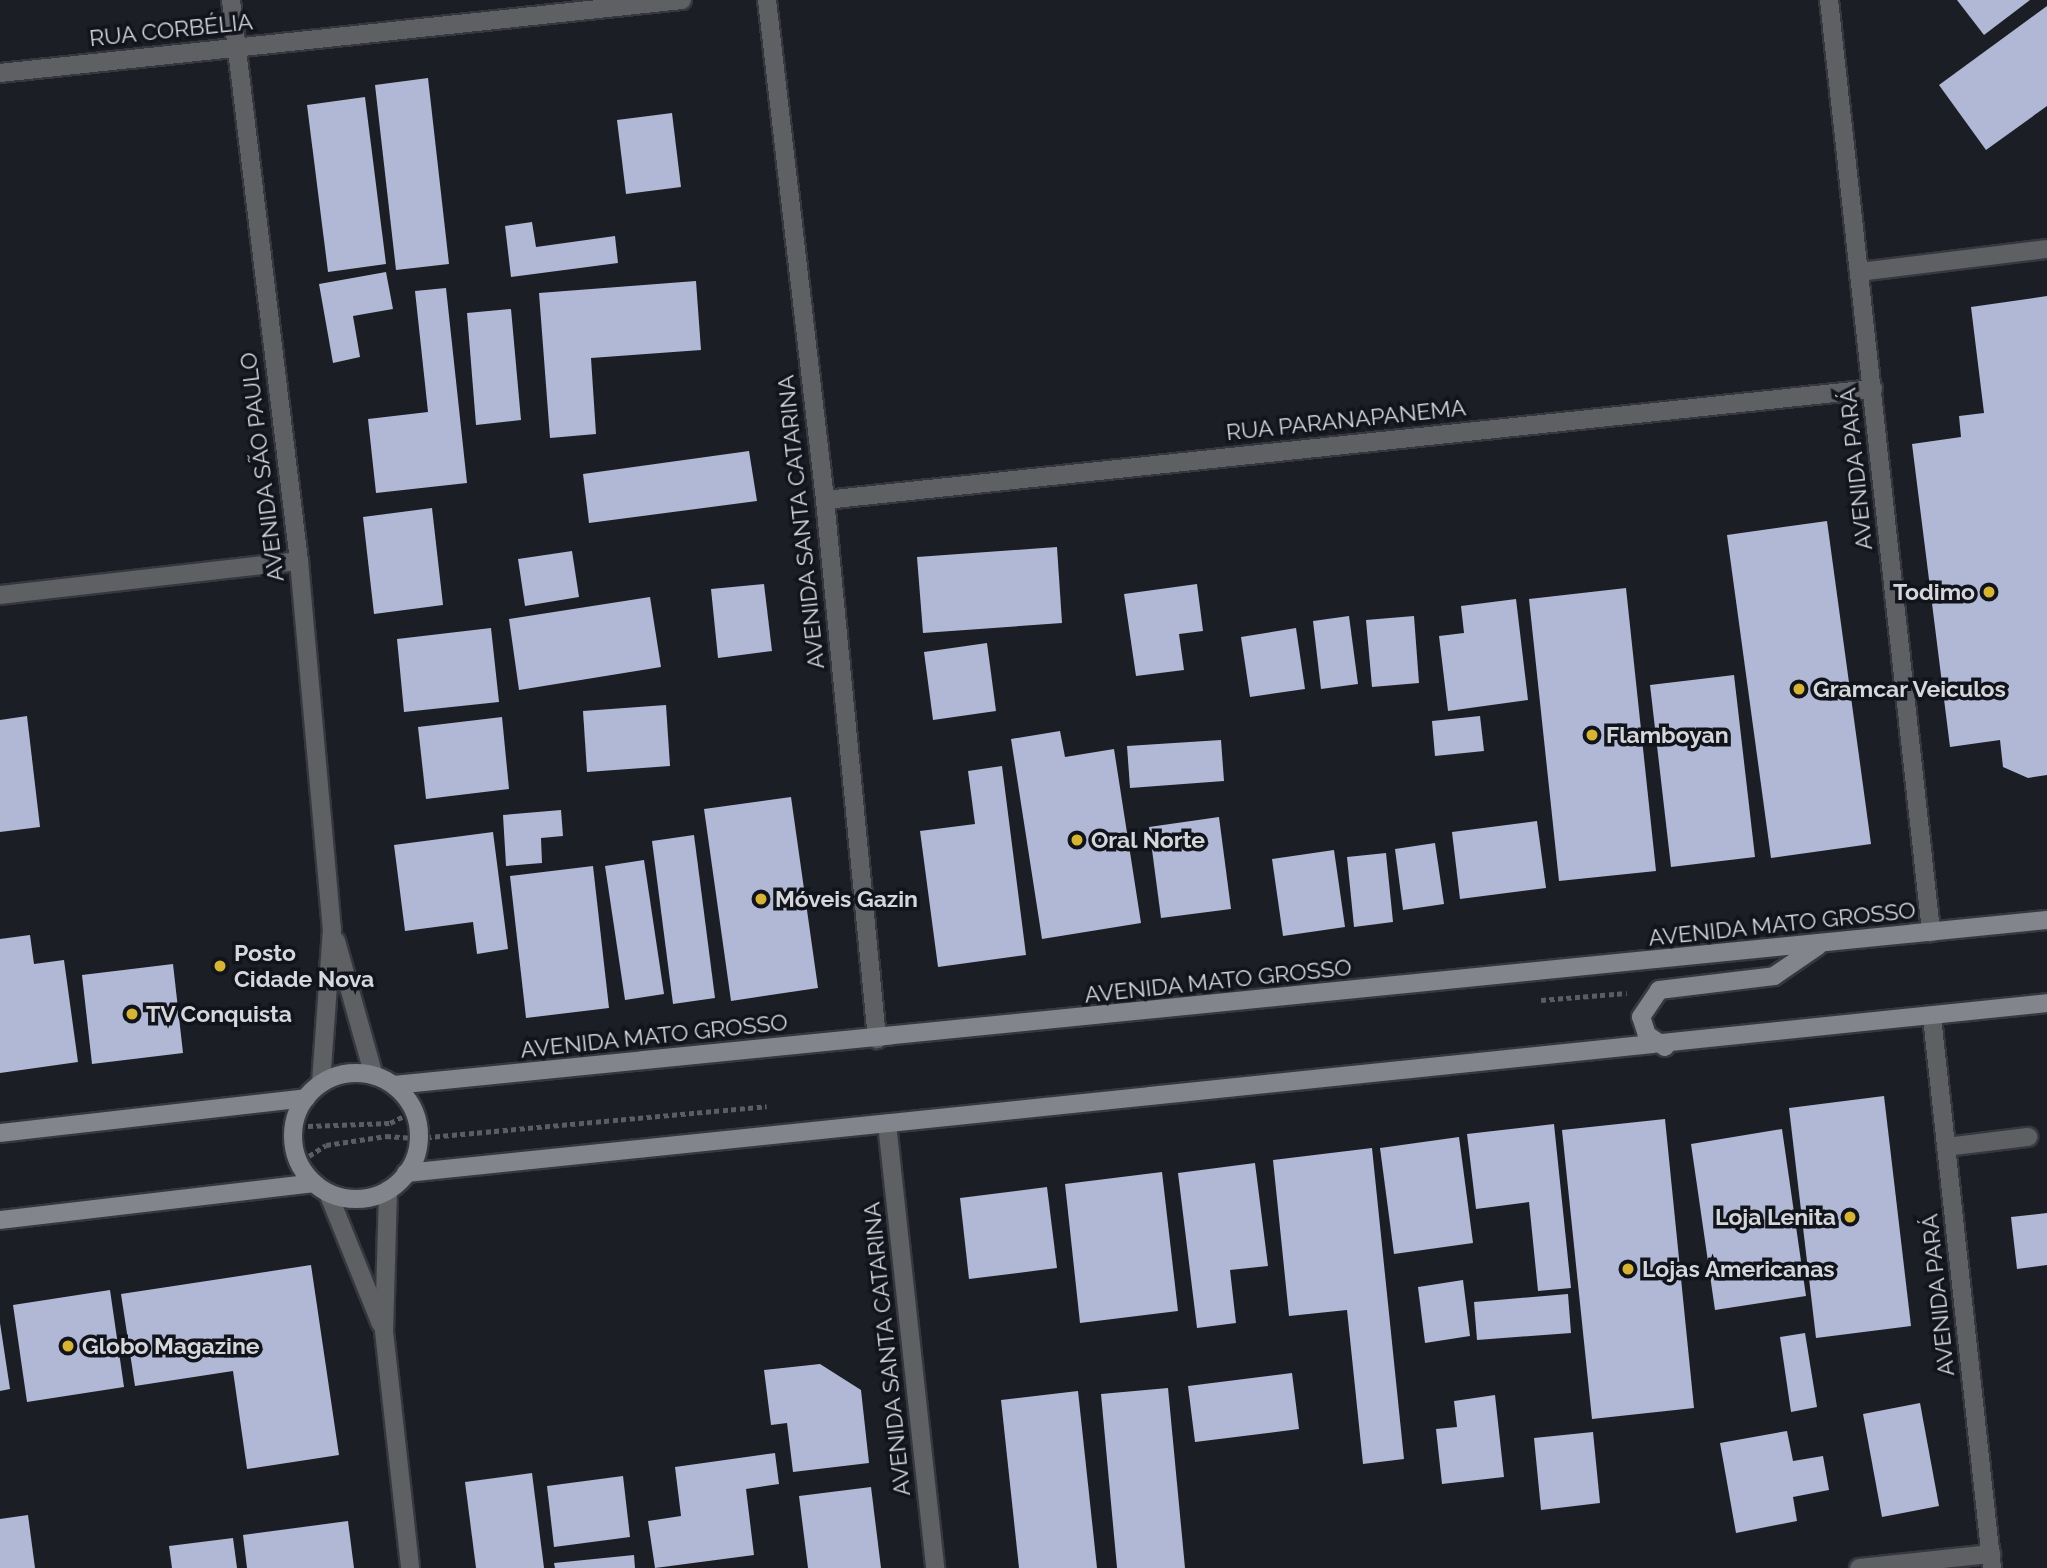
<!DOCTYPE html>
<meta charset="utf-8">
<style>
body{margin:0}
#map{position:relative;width:2047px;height:1568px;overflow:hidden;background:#1b1e25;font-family:Raleway,sans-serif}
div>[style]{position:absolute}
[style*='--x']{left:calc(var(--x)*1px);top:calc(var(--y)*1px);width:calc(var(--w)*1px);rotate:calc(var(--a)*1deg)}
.building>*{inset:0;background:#b0b8d5}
.path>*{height:4.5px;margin-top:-2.25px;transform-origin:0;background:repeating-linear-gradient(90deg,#5a5d63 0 5px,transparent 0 8.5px)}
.roads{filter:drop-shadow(2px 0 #35383f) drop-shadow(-2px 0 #35383f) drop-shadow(0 2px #35383f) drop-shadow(0 -2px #35383f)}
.service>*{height:18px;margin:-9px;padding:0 9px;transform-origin:9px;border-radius:9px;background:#5e6064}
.minor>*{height:18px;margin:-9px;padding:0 9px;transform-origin:9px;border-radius:9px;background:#5e6064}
.tertiary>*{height:18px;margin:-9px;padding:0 9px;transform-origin:9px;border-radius:9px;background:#5e6064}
.secondary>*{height:18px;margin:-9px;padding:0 9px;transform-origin:9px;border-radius:9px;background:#83858c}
.secondary>.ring{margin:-9px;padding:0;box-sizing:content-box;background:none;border:18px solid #83858c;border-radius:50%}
.dots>*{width:19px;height:19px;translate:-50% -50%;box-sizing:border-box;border:4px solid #12141c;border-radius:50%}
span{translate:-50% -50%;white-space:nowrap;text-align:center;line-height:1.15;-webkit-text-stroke:7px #12141c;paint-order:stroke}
.street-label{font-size:23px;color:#d5d7dc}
.poi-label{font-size:23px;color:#d5d7dc;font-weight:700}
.right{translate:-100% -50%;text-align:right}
.left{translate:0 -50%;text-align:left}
</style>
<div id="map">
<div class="building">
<div style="clip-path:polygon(1957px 0,2030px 0,1984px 35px)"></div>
<div style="clip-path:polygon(2047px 6px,2047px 106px,1986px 150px,1939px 85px)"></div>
<div style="clip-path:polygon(428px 78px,449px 264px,396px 270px,375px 85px)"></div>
<div style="clip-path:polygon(365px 97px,386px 264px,328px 272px,307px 105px)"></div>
<div style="clip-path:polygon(672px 113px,681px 187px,626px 194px,617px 120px)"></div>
<div style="clip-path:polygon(532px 222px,536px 247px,615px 236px,618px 263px,511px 277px,505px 226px)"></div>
<div style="clip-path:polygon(386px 272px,393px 309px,353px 316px,360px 357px,333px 363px,319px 284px)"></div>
<div style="clip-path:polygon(696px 281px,701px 350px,591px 358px,596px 434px,550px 438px,539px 293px)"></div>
<div style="clip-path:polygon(446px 288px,467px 483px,376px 493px,368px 419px,428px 412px,415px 291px)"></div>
<div style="clip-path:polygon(2047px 296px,2047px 775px,2028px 778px,2003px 767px,2000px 740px,1950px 747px,1912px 444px,1961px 437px,1959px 416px,1984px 413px,1971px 307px)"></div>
<div style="clip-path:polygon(511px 309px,521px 420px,476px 425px,467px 313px)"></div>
<div style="clip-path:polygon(749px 451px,757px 501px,589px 523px,583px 474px)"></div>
<div style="clip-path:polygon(432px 508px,443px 605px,374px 614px,363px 517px)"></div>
<div style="clip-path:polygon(1827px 521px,1871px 844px,1771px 858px,1727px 535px)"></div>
<div style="clip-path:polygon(1057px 547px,1062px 623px,923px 633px,917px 557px)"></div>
<div style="clip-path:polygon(572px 551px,579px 597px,525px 606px,518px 559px)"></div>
<div style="clip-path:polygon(764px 584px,772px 651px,718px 658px,711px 589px)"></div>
<div style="clip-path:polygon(1197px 584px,1203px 631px,1179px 634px,1184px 670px,1136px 676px,1124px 594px)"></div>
<div style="clip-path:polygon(1626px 588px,1656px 871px,1559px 881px,1529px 599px)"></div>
<div style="clip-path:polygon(650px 597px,661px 667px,519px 690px,509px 619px)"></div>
<div style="clip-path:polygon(1516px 599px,1528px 700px,1448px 711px,1439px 636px,1464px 633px,1461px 606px)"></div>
<div style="clip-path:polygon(1349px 616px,1358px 684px,1321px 689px,1313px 621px)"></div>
<div style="clip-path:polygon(1414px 616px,1419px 683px,1372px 687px,1366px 620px)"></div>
<div style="clip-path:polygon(491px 628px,499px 702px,404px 712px,397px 639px)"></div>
<div style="clip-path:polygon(1296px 628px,1305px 689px,1250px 697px,1241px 637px)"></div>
<div style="clip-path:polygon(987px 643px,996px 711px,933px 720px,924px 652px)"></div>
<div style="clip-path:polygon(1734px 675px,1755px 857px,1671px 867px,1650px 685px)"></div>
<div style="clip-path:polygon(666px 705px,670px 766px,587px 772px,583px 711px)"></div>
<div style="clip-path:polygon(27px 716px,40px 827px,0 832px,0 720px)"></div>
<div style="clip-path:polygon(1480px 716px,1484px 751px,1435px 756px,1432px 721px)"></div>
<div style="clip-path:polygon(502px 717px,509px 789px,426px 799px,418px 727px)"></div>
<div style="clip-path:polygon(1060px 731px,1065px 757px,1114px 749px,1141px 923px,1042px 939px,1011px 739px)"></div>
<div style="clip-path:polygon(1221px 740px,1224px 781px,1130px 788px,1127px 746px)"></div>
<div style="clip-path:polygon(1002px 766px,1026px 955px,938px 967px,920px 831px,975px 824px,968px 771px)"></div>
<div style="clip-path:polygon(791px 797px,818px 988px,731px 1001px,704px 809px)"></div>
<div style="clip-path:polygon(561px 810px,563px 836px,541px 838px,542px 863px,506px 866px,503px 815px)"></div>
<div style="clip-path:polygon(1219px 817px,1231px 909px,1161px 918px,1149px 827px)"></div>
<div style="clip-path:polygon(1537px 821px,1546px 888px,1460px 899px,1452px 832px)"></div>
<div style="clip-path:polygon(493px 832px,508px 949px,477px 954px,473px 922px,405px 931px,394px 845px)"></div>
<div style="clip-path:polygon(694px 835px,715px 998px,673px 1004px,652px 841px)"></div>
<div style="clip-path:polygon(1435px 843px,1444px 904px,1403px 910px,1395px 849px)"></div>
<div style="clip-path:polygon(1334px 850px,1345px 927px,1283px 936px,1272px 859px)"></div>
<div style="clip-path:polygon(1386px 853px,1393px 922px,1354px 927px,1347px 857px)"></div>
<div style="clip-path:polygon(644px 860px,664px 994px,625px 1000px,605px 866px)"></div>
<div style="clip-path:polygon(593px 866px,609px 1008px,526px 1018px,510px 876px)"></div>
<div style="clip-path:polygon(30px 935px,34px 964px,64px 960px,78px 1062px,0 1073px,0 939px)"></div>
<div style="clip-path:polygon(173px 964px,183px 1053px,92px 1064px,82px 975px)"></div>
<div style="clip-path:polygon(1884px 1096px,1911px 1326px,1816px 1338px,1789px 1108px)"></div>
<div style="clip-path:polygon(1665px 1119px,1694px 1408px,1592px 1419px,1562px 1130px)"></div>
<div style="clip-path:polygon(1554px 1124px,1571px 1288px,1538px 1291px,1529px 1202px,1476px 1209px,1467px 1134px)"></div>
<div style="clip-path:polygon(1782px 1129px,1806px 1296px,1715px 1310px,1691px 1144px)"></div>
<div style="clip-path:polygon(1459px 1137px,1473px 1243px,1394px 1254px,1380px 1148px)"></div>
<div style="clip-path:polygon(1372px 1148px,1404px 1459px,1363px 1464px,1347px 1310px,1289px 1316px,1273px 1160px)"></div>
<div style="clip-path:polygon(1255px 1163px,1268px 1266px,1230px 1270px,1236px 1323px,1197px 1328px,1178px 1173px)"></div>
<div style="clip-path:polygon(1162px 1172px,1178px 1311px,1080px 1323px,1065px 1184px)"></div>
<div style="clip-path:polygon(1047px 1187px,1057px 1268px,969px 1279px,960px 1198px)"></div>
<div style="clip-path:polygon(2047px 1213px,2047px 1265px,2017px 1269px,2011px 1217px)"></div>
<div style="clip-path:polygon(311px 1265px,339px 1455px,247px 1469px,233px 1371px,135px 1386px,121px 1294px)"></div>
<div style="clip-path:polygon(1463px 1280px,1470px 1336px,1425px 1343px,1418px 1287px)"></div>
<div style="clip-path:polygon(110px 1290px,124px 1387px,27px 1402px,13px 1305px)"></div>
<div style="clip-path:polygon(1568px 1294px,1571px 1333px,1477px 1340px,1474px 1302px)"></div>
<div style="clip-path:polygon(0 1323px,10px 1389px,0 1391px)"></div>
<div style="clip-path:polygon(1805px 1333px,1817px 1407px,1791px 1412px,1780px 1337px)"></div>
<div style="clip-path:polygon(820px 1364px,861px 1390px,869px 1463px,793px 1472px,787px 1423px,771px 1425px,764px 1370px)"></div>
<div style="clip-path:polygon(1292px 1373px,1299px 1429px,1195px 1442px,1188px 1386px)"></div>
<div style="clip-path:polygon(1168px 1388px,1185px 1568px,1117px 1568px,1101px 1394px)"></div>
<div style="clip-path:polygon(1078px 1391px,1097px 1568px,1019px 1568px,1001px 1400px)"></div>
<div style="clip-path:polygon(1495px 1395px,1504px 1477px,1442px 1484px,1436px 1429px,1457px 1427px,1454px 1401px)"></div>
<div style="clip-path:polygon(1920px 1403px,1939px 1506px,1882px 1517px,1863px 1414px)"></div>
<div style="clip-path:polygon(1787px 1431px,1793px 1461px,1823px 1456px,1829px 1490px,1793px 1497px,1797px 1521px,1736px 1533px,1720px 1443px)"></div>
<div style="clip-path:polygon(1593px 1432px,1600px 1503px,1541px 1510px,1534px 1438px)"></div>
<div style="clip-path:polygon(775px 1453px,779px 1484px,746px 1489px,754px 1555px,655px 1568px,648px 1521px,681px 1516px,675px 1467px)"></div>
<div style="clip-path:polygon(532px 1473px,544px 1568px,476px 1568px,465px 1482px)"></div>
<div style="clip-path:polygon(623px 1476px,630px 1537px,554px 1547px,547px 1486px)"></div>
<div style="clip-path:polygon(871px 1487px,881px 1568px,808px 1568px,799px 1496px)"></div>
<div style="clip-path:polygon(28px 1515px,35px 1568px,0 1568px,0 1519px)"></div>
<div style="clip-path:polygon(348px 1521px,354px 1568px,247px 1568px,243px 1535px)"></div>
<div style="clip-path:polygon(233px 1538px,237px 1568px,172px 1568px,169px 1546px)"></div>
<div style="clip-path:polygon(634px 1555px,635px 1568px,555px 1568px,554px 1563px)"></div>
</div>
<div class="path">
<div style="--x:1541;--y:1000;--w:86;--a:-4.7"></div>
<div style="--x:308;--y:1126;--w:82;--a:-2.1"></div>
<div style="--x:390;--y:1123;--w:25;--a:-27"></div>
<div style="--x:309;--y:1156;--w:20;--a:-33"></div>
<div style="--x:326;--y:1145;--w:61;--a:-8.5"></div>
<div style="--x:386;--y:1136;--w:32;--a:4"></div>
<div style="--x:418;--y:1138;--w:350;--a:-5.2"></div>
</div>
<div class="roads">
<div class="service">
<div style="--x:1946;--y:1147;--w:83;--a:-7"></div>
</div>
<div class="minor">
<div style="--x:0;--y:73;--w:686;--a:-6.11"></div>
<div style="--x:1859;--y:272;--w:189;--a:-7"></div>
<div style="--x:825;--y:500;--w:1054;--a:-6.05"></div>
<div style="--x:0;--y:595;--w:301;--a:-6.5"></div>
<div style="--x:1859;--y:1568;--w:133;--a:-6.1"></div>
</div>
<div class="tertiary">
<div style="--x:231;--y:0;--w:565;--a:83.09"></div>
<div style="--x:299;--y:561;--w:369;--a:84.9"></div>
<div style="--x:332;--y:929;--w:155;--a:94.1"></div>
<div style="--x:767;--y:0;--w:503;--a:83.38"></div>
<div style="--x:825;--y:500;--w:542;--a:84.49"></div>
<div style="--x:1829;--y:0;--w:938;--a:83.75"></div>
<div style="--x:336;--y:941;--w:140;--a:74.3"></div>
<div style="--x:1932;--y:1017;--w:554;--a:83.79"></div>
<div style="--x:887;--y:1124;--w:447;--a:83.8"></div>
<div style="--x:388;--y:1190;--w:141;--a:91.6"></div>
<div style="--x:384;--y:1331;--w:238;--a:83.7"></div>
<div style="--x:328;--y:1193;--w:141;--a:68"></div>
</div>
<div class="secondary">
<div style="--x:1665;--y:1047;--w:22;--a:-146"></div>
<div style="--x:1647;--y:1035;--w:19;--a:-108"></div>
<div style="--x:1641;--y:1017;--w:32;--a:-56"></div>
<div style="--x:1659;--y:990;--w:116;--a:-6.9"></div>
<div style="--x:1774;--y:976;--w:53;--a:-34.3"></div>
<div class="ring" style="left:293px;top:1073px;width:108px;height:108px"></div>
<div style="--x:394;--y:1085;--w:1661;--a:-5.7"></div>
<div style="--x:0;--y:1133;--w:308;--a:-6.5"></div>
<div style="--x:406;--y:1173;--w:1650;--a:-5.91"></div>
<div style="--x:0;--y:1220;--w:316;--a:-6.7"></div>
</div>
</div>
<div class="dots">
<div style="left:1989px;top:592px;background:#d8b434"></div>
<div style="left:1799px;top:689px;background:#d8b434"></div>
<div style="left:1592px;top:735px;background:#d8b434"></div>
<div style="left:1077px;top:840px;background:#d8b434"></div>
<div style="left:761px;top:899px;background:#d8b434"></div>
<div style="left:220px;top:966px;background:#d8b434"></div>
<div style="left:132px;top:1014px;background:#d8b434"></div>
<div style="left:1850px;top:1217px;background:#d8b434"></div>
<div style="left:1628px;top:1269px;background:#d8b434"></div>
<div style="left:68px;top:1346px;background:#d8b434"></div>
</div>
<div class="street-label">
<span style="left:171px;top:30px;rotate:-6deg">RUA CORBÉLIA</span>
<span style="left:1346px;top:420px;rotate:-6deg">RUA PARANAPANEMA</span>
<span style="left:262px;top:467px;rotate:-97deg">AVENIDA SÃO PAULO</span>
<span style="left:1856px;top:469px;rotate:-96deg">AVENIDA PARÁ</span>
<span style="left:801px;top:522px;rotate:-96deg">AVENIDA SANTA CATARINA</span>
<span style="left:1782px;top:924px;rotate:-6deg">AVENIDA MATO GROSSO</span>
<span style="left:1218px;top:981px;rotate:-6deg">AVENIDA MATO GROSSO</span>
<span style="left:654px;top:1036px;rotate:-6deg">AVENIDA MATO GROSSO</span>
<span style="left:1938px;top:1295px;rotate:-96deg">AVENIDA PARÁ</span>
<span style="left:887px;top:1349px;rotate:-96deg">AVENIDA SANTA CATARINA</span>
</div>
<div class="poi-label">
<span class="right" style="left:1975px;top:592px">Todimo</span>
<span class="left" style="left:1813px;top:689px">Gramcar Veiculos</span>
<span class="left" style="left:1606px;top:735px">Flamboyan</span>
<span class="left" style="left:1091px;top:840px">Oral Norte</span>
<span class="left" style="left:775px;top:899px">Móveis Gazin</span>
<span class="left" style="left:234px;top:966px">Posto<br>Cidade Nova</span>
<span class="left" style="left:146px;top:1014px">TV Conquista</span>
<span class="right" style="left:1836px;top:1217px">Loja Lenita</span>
<span class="left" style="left:1642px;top:1269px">Lojas Americanas</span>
<span class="left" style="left:82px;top:1346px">Globo Magazine</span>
</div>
</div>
